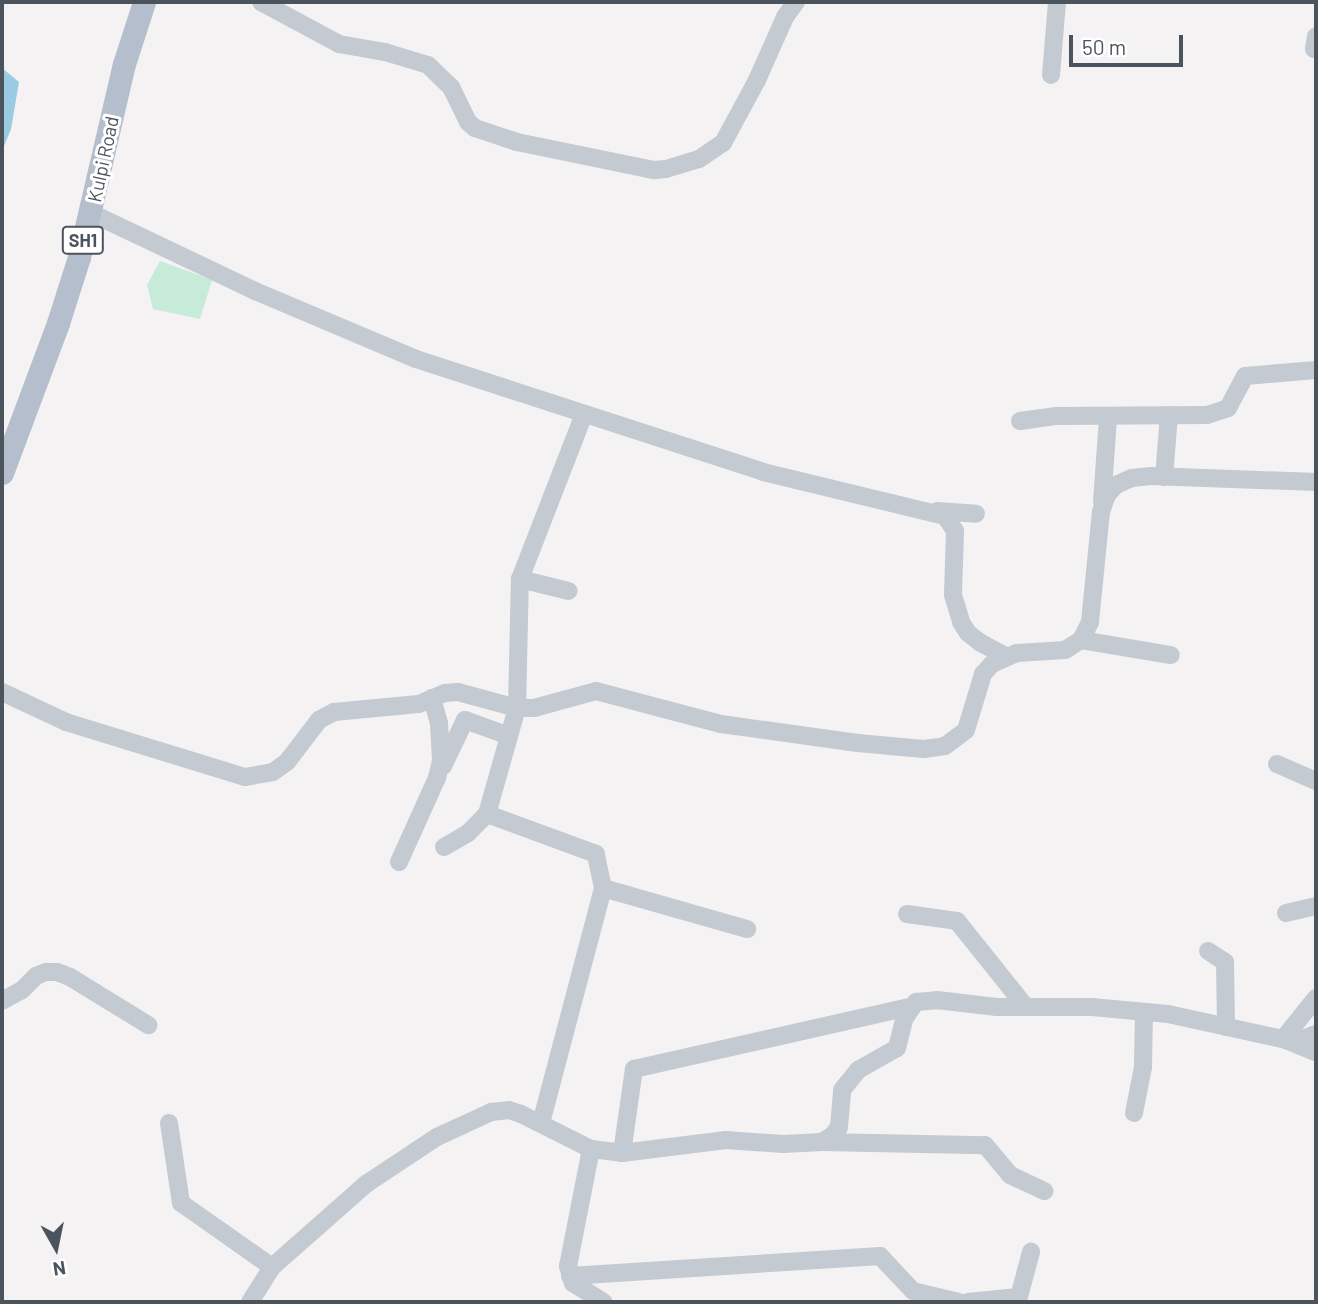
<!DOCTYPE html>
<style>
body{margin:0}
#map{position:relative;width:1318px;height:1304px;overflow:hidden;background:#f4f2f2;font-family:Barlow,sans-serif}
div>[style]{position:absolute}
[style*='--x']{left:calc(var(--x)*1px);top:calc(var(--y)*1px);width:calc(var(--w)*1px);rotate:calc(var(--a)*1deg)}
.green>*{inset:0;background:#c6ebd8}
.water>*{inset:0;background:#99cbe3}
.minor>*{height:18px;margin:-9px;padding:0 9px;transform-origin:9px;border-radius:9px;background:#c4cad1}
.major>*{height:23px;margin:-11.5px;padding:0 11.5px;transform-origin:11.5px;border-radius:11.5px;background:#b5becc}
span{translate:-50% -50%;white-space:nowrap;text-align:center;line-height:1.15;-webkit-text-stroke:6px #fff;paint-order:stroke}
.shield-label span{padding:2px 5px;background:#fff;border:2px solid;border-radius:5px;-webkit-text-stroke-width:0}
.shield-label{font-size:18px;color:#4b535d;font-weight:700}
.street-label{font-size:19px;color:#4b535d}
.frame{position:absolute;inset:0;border:4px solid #4b535d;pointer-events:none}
.north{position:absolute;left:21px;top:1213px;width:70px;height:70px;-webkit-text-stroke:5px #fff;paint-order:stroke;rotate:171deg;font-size:19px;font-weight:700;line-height:28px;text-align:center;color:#4b535d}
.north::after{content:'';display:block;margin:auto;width:24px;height:32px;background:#4b535d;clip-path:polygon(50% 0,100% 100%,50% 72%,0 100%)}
.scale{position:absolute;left:1069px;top:35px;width:114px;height:32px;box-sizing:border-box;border:4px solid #4b535d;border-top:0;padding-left:9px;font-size:21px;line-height:24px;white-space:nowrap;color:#4b535d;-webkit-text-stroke:5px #fff;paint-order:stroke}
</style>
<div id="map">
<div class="green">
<div style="clip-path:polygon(160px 261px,212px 280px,200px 319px,153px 309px,147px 285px)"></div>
</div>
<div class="water">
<div style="clip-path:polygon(2px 68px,19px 82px,11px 129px,2px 151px)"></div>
</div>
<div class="minor">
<div style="--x:261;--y:2;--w:89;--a:28.3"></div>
<div style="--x:339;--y:44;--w:47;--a:9.9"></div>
<div style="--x:385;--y:52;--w:45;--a:16.8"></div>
<div style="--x:428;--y:65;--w:32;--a:44"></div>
<div style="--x:451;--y:87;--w:39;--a:64"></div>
<div style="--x:468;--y:122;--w:9;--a:41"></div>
<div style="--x:475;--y:128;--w:44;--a:18.4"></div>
<div style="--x:517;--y:142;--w:140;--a:11.6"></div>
<div style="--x:654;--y:170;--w:12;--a:-5"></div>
<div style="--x:666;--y:169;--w:34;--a:-17"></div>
<div style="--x:699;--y:159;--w:29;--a:-34"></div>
<div style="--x:723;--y:143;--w:72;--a:-61.6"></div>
<div style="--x:757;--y:80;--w:69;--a:-66"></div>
<div style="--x:785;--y:17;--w:19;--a:-54"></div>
<div style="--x:1314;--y:49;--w:13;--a:-81"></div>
<div style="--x:1051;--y:75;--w:73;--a:-85.3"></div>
<div style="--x:91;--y:213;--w:182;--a:25.4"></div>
<div style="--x:255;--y:291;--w:175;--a:22.9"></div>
<div style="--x:416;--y:359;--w:365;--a:18"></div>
<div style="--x:763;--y:472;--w:187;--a:13.6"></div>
<div style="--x:945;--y:516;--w:18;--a:56"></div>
<div style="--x:955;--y:531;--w:64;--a:91.8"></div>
<div style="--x:953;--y:595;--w:28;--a:73"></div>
<div style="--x:961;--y:622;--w:13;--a:58"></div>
<div style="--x:968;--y:633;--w:16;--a:38"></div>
<div style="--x:981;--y:643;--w:27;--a:28"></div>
<div style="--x:1020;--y:421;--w:37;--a:-8"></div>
<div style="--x:1057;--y:416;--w:150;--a:-0.4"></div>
<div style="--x:1207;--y:415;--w:22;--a:-18"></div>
<div style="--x:1228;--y:408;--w:36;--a:-62"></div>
<div style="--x:1245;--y:376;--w:71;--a:-4.8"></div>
<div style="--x:1164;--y:477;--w:62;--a:-85.4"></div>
<div style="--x:1102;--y:502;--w:84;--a:-85.9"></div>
<div style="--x:937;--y:511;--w:39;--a:4"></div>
<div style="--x:520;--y:579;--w:50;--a:13.8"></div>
<div style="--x:1081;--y:640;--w:91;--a:9.5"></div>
<div style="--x:2;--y:692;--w:71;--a:25.1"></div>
<div style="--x:66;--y:722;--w:187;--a:17.1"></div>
<div style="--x:245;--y:777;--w:28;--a:-10"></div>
<div style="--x:273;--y:772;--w:17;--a:-36"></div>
<div style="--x:287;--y:762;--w:53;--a:-52.7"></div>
<div style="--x:319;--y:720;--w:17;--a:-28"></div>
<div style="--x:334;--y:712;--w:85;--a:-5.4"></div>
<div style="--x:419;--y:704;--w:28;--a:-23"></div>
<div style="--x:445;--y:693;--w:13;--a:-4"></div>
<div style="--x:458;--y:692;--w:61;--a:15.2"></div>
<div style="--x:517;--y:708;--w:17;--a:0"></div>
<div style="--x:534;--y:708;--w:64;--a:-15.3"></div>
<div style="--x:596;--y:691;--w:129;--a:14.8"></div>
<div style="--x:721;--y:724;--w:138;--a:7.9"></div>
<div style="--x:858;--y:743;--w:66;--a:5.2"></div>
<div style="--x:924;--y:749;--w:21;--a:-8"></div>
<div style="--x:945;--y:746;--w:26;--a:-37"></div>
<div style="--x:966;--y:730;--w:59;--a:-73.1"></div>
<div style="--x:983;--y:674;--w:13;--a:-48"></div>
<div style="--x:992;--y:664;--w:27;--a:-24"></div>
<div style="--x:1017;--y:653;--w:48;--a:-3.6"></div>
<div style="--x:1065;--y:650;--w:19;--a:-32"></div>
<div style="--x:1081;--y:640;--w:20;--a:-63"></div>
<div style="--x:1090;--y:622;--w:111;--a:-84.3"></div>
<div style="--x:1101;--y:512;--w:18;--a:-71"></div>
<div style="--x:1107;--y:495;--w:13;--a:-48"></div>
<div style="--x:1116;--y:485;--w:17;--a:-24"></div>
<div style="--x:1132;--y:478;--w:19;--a:-6"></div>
<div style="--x:1151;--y:476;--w:165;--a:2.1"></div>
<div style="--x:1277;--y:764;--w:43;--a:23.6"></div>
<div style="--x:443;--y:766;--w:51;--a:-64.4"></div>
<div style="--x:465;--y:720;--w:47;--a:20"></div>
<div style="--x:444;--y:847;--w:28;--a:-30"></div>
<div style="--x:468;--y:833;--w:27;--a:-45"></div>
<div style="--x:399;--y:862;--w:92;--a:-65.7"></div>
<div style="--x:437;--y:778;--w:17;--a:-77"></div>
<div style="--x:441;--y:761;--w:38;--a:-93"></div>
<div style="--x:439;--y:723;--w:26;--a:-106"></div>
<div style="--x:603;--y:888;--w:150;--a:15.9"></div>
<div style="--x:1286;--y:913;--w:31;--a:-13"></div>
<div style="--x:907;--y:914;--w:50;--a:8"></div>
<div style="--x:957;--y:921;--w:110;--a:51.3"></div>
<div style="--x:1208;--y:951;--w:20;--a:33"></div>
<div style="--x:1225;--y:962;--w:65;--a:89.1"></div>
<div style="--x:1316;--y:998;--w:53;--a:128.8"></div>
<div style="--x:1283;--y:1039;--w:35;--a:22"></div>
<div style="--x:2;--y:1001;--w:23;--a:-29"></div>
<div style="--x:22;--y:990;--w:20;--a:-45"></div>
<div style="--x:36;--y:976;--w:11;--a:-22"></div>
<div style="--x:46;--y:972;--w:11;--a:0"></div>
<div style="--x:57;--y:972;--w:14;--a:21"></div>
<div style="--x:70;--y:977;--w:92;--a:31.6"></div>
<div style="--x:1134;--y:1113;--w:47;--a:-78.9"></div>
<div style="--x:1143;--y:1067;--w:55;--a:-89"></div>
<div style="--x:169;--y:1123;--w:81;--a:81.5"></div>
<div style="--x:181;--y:1203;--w:111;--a:35.1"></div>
<div style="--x:541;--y:1123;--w:243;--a:-75.2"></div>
<div style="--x:603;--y:888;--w:35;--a:-102"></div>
<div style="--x:596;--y:854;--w:116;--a:-159.8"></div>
<div style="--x:487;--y:814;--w:110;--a:-74.2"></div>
<div style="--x:517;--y:708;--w:129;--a:-88.7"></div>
<div style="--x:520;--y:579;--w:177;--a:-68.8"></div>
<div style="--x:822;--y:1142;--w:163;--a:1.1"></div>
<div style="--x:985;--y:1145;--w:39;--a:50"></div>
<div style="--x:1010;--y:1175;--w:38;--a:25"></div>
<div style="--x:591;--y:1149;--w:119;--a:101.1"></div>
<div style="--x:568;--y:1266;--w:18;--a:74"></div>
<div style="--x:573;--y:1283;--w:36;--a:32"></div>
<div style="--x:622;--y:1153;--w:85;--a:-81.9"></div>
<div style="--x:634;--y:1069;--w:282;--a:-12.7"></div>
<div style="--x:570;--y:1276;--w:311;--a:-3.7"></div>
<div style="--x:880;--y:1256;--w:48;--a:46.7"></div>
<div style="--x:913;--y:1291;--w:47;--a:13.4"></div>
<div style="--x:250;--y:1302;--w:41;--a:-57.8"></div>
<div style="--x:272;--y:1267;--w:125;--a:-41.4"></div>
<div style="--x:366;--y:1184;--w:85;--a:-33.5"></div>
<div style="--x:437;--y:1137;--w:60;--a:-24.8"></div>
<div style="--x:491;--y:1112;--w:18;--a:-6"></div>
<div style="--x:509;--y:1110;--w:13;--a:18"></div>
<div style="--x:521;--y:1114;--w:78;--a:26.6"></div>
<div style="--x:591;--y:1149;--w:31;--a:7"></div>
<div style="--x:622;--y:1153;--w:105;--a:-7.1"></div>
<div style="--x:726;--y:1140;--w:57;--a:4"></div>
<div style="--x:783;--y:1144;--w:39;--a:-3"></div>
<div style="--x:822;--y:1142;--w:13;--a:-32"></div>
<div style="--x:833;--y:1135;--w:10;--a:-53"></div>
<div style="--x:839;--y:1127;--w:37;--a:-85"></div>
<div style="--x:842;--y:1090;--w:26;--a:-51"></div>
<div style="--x:858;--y:1070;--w:45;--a:-29.4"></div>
<div style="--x:897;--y:1048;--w:30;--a:-76"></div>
<div style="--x:904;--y:1019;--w:21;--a:-55"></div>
<div style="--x:916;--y:1002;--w:21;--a:-5"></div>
<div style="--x:937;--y:1000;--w:60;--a:6.7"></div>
<div style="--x:997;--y:1007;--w:95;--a:0"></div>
<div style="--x:1092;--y:1007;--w:76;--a:5.3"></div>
<div style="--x:1168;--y:1014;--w:118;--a:12.3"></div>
<div style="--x:1283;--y:1039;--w:20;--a:0"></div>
<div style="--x:1303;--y:1039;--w:14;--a:-21"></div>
<div style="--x:968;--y:1302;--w:51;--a:-5.6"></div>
<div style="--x:1019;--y:1297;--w:47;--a:-75.1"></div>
</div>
<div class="major">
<div style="--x:2;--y:473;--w:160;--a:-69.5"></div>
<div style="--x:58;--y:323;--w:69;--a:-72.3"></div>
<div style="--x:79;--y:257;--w:198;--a:-76.9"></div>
<div style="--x:124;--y:64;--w:65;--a:-72.1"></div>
</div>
<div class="shield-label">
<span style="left:83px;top:240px">SH1</span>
</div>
<div class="street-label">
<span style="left:103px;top:159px;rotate:-78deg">Kulpi Road</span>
</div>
<div class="frame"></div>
<div class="north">N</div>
<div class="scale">50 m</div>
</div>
